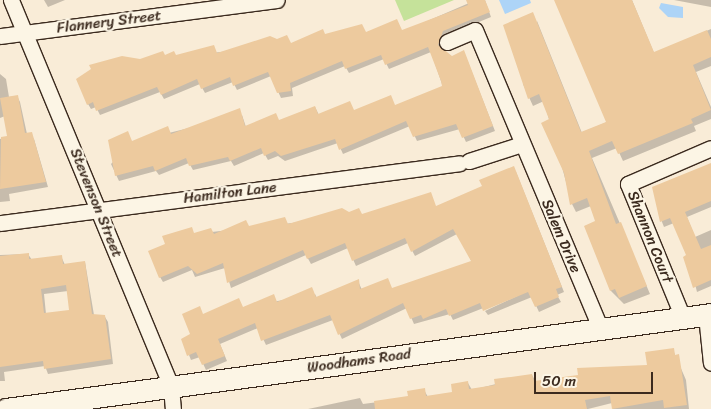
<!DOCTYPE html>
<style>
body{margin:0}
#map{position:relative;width:711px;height:409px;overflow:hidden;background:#f9ecd7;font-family:Sriracha,sans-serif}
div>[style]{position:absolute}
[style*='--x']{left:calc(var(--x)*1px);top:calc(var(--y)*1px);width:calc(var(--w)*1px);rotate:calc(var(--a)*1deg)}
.green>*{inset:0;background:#c5e29a}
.water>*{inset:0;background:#add4f7}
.shadow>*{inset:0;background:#0003}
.building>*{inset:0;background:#edca9e}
.roads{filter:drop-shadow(1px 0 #3b2a1e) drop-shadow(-1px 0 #3b2a1e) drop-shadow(0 1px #3b2a1e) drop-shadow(0 -1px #3b2a1e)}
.street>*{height:15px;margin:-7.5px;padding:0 7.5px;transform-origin:7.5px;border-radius:7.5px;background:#fcf5e5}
.secondary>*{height:21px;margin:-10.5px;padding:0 10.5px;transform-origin:10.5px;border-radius:10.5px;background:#fcf5e5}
span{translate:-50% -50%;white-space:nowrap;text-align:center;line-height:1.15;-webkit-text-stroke:4.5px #fcf5e5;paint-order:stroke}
.street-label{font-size:15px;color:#3b2a1e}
.scale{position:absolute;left:534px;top:372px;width:119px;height:22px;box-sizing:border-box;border:2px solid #3b2a1e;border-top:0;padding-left:6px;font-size:15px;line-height:18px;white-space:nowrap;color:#3b2a1e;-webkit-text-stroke:4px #fcf5e5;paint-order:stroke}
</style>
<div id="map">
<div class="green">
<div style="clip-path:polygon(395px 0,454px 0,404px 21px)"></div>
</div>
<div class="water">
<div style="clip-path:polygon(499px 0,530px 0,531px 3px,505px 14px)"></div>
<div style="clip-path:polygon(661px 3px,683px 7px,683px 18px,668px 17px,659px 8px)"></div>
</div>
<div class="shadow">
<div style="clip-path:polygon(44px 0,65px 0,48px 7px)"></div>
<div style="clip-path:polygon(476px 0,485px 0,491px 17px,445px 36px,440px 45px,451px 57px,464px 52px,495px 131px,466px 142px,460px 129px,417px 141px,410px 126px,343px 154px,338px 143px,285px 161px,278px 156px,268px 160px,264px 153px,234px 166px,231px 161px,193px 170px,189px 163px,159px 175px,156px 171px,119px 181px,111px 164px,132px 142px,242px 115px,246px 127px,280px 122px,315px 107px,319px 115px,395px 106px,443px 87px,431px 52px,389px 69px,384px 59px,349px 73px,345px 66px,292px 88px,293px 96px,281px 98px,271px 76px,237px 90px,233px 82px,205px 93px,200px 84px,164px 99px,160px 92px,100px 115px,96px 107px,91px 109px,88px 104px,140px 60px,291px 45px,325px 36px,402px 32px)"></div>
<div style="clip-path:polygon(558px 0,632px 0,654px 53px,711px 29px,711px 66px,696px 72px,711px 107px,711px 119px,694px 126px,696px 131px,623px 161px,617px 148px,592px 158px,650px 294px,624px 304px,611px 291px,585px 226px,597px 222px,591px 206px,576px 212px,572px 204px,544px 101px,533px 106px,523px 84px,527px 82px,537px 21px,582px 133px,607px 122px)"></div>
<div style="clip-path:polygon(674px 0,711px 0,711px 7px)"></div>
<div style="clip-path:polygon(0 74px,6px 79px,9px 97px,17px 96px,20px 102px,27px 134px,34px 139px,48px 187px,9px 194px,10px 201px,0 202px,0 139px,8px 137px,5px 116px,0 118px)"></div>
<div style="clip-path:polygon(711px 165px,711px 207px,687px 217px,695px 237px,711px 230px,711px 286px,697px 292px,688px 256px,674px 223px,664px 227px,662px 222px,654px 188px)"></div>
<div style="clip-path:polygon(516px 172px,564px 292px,557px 295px,561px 302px,539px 312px,532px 297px,488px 315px,485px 311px,534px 288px,453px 320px,450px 314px,414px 324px,407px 308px,342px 339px,333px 320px,266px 345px,258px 328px,220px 344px,227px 361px,206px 370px,200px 357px,191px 360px,189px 355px,203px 315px,315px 294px,317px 298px,358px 281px,362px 290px,393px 289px,472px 262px,457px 234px,415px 256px,408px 243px,356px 266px,348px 248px,311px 264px,306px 255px,231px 288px,225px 268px,195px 277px,192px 270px,163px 282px,160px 277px,194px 234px,436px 207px)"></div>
<div style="clip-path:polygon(evenodd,28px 254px,32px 260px,61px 256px,65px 265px,85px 262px,94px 315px,105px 317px,108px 322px,113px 364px,48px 374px,45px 366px,4px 372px,5px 381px,0 381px,0 255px,28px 254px,68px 291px,71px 311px,46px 314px,44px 294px,68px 291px)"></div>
<div style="clip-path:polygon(673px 350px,686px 380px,689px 409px,613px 409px,612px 403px,588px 409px,308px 409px,360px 398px,363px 404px,409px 398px,424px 390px,428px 397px,454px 393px,468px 383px,472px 390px,532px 375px,536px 382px,648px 366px)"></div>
</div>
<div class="building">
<div style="clip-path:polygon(466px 0,485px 0,490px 12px,443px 31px,438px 45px,452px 56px,464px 50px,493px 126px,462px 138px,456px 124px,413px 137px,406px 121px,339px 150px,335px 139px,281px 156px,275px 151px,264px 156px,261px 148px,230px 161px,228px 157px,189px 166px,186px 158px,155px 171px,153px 166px,115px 176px,108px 140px,128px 131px,132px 141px,168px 126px,171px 134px,240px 108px,245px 126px,276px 113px,279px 120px,315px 106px,318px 114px,350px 101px,354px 110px,391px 95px,395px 105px,442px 86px,441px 81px,428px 47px,385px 65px,381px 55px,345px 69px,342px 61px,290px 83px,291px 91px,277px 93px,268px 72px,233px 86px,230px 77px,201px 89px,197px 79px,161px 95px,157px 87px,96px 111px,93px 102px,87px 105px,76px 79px,91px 69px,89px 65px,122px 56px,140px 59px,163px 51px,165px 55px,174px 51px,176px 55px,214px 45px,217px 53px,270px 36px,277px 39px,287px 35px,291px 43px,323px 29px,325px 34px,362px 24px,366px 32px,397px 19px,402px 30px,468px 5px)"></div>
<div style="clip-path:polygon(554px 0,632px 0,654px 52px,707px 30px,711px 39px,711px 57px,693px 65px,711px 110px,691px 119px,693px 123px,618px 154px,612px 141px,589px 151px,616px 224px,621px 222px,647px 286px,619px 298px,615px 289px,610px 291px,584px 226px,595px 221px,587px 198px,570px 205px,564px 173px,541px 123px,549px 119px,539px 94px,528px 99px,503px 25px,533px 12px,581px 132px,606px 122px)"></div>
<div style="clip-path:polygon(18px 95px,25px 133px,32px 132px,46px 182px,0 189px,1px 137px,7px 136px,0 98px)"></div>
<div style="clip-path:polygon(711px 163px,711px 201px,685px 212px,701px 249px,711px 245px,711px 280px,693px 288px,683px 257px,686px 255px,670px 218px,660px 222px,652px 187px)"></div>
<div style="clip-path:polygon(514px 166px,562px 287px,556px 289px,559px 297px,535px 307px,528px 292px,483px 311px,480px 303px,449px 316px,446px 309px,423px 319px,421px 315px,410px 319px,403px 303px,338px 335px,330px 315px,261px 341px,255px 323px,218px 339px,225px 356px,202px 365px,196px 352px,187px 356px,181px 339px,190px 334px,182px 314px,200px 306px,203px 314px,239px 298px,243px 307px,274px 294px,277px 302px,312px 287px,316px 297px,359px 279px,360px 289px,388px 278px,392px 288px,471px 261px,453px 229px,411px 252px,405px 238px,352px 261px,345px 243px,307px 259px,303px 250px,227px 283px,223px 263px,197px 274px,188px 266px,159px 278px,148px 251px,165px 244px,162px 236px,192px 227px,194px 233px,211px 228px,214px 234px,246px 220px,249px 226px,285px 217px,288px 224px,342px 208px,349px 212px,359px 208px,362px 214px,431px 192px,436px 206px,482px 186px,479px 180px)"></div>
<div style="clip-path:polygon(evenodd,29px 253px,29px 259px,62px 255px,63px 264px,85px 261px,92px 314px,105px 315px,111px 359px,44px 369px,43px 361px,0 367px,0 256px,29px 253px,66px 285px,69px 310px,44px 313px,41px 289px,66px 285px)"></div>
<div style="clip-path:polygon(674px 348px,675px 355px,679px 354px,687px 405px,664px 408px,663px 400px,612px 409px,610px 396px,585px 400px,587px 409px,375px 409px,374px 401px,408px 396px,407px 391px,425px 388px,426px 396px,452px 392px,451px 384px,468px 381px,469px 389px,495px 385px,494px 379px,511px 377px,532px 374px,534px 381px,578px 375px,577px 368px,647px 365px,645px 352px)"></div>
</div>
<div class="roads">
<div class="street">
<div style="--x:11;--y:0;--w:419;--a:67.5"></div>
<div style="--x:171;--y:387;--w:22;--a:85"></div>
<div style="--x:0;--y:36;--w:279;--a:-7.4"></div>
<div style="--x:447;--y:42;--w:30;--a:-23"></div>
<div style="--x:475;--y:30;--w:323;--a:67.2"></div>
<div style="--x:469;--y:161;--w:56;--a:-17.8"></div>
<div style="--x:0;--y:223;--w:463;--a:-7.4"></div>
<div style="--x:706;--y:315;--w:48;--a:84.1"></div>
<div style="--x:683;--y:318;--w:145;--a:-112.3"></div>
<div style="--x:628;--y:184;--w:90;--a:-23.4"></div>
</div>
<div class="secondary">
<div style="--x:6;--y:409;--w:711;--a:-7.67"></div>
</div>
</div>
<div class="street-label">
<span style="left:109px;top:22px;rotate:-7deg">Flannery Street</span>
<span style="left:230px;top:193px;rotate:-7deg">Hamilton Lane</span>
<span style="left:96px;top:203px;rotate:68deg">Stevenson Street</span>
<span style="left:561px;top:236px;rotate:67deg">Salem Drive</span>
<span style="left:650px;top:237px;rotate:68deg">Shannon Court</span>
<span style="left:359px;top:361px;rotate:-8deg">Woodhams Road</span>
</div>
<div class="scale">50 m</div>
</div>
